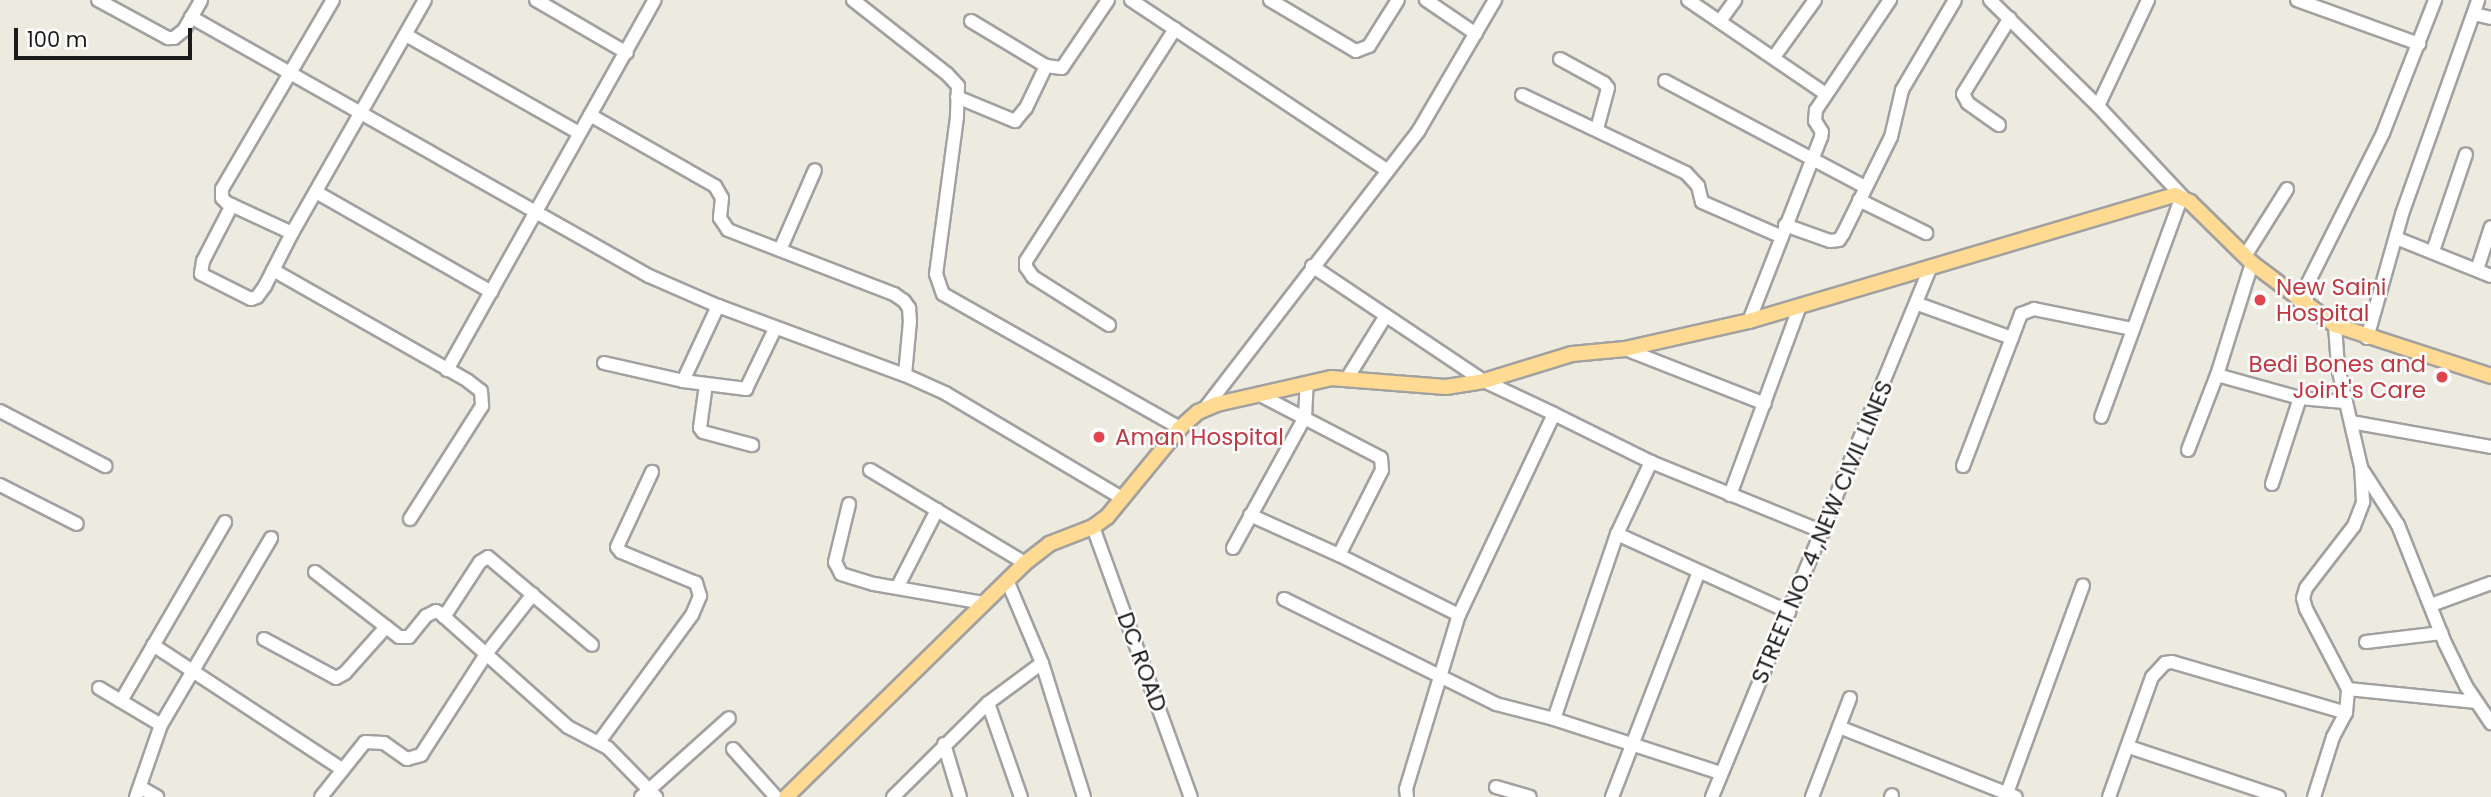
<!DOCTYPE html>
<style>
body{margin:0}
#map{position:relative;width:2491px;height:797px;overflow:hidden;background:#edeadf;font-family:Poppins,sans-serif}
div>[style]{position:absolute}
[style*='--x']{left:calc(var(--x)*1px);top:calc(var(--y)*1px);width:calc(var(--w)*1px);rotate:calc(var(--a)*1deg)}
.roads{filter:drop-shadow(2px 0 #a1a1a1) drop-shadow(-2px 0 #a1a1a1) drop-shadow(0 2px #a1a1a1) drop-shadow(0 -2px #a1a1a1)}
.minor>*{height:12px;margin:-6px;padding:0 6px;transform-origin:6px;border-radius:6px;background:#fff}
.major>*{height:14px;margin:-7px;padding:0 7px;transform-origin:7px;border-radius:7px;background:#ffda92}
.dots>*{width:19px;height:19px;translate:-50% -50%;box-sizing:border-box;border:4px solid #fff;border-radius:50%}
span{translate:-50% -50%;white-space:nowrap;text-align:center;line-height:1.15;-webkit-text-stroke:5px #fff;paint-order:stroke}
.health-label{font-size:23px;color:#be3a42}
.left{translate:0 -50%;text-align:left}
.right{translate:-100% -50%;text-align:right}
.street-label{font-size:23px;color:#1a1a1a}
.scale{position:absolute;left:14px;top:28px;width:178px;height:32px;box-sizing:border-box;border:4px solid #1a1a1a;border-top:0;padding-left:9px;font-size:21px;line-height:24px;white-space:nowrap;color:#1a1a1a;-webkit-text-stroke:5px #fff;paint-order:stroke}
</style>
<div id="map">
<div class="roads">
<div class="minor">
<div style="--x:98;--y:0;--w:80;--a:28.5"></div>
<div style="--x:168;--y:38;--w:6;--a:0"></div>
<div style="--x:174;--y:38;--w:13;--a:-39"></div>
<div style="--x:184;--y:30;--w:34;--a:-60"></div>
<div style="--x:536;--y:0;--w:105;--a:30.2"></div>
<div style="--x:853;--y:0;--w:120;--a:38.2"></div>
<div style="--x:947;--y:74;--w:16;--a:47"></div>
<div style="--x:958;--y:86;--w:31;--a:92"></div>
<div style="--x:957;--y:117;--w:158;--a:97.6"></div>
<div style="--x:936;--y:274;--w:21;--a:71"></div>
<div style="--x:943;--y:294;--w:272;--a:29.5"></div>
<div style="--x:1131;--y:0;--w:307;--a:33.6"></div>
<div style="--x:1270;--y:0;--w:100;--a:30.7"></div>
<div style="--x:1356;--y:51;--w:14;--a:-21"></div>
<div style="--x:1369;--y:46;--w:54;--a:-57.8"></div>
<div style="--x:1426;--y:0;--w:60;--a:34.2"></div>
<div style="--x:1688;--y:0;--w:167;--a:34.3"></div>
<div style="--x:1990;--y:0;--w:151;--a:44.5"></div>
<div style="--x:2098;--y:106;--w:123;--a:47"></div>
<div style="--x:2182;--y:196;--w:235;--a:110.1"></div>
<div style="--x:2297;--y:0;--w:130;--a:19.8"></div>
<div style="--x:2474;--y:14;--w:17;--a:13"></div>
<div style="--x:191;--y:17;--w:526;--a:29.49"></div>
<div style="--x:649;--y:276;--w:75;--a:23.5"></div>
<div style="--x:718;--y:306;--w:199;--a:20.3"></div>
<div style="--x:905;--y:375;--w:44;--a:24.2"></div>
<div style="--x:945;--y:393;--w:206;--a:30.7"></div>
<div style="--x:971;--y:21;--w:87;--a:31"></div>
<div style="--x:1046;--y:66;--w:16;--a:7"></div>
<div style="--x:1062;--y:68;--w:82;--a:-55.9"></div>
<div style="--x:1720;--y:21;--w:26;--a:-54"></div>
<div style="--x:406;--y:35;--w:199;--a:29.5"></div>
<div style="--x:1774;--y:57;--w:70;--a:-54.3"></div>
<div style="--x:1560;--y:59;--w:50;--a:28.6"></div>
<div style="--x:1604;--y:83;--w:6;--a:51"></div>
<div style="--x:1608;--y:88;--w:42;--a:105"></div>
<div style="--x:1665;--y:81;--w:226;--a:27.9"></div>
<div style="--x:1522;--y:95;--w:182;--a:25.4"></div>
<div style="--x:1686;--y:173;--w:18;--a:47"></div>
<div style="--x:1698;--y:186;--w:16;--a:76"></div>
<div style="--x:1702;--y:202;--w:85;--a:23.6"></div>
<div style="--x:957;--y:97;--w:63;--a:22.5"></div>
<div style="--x:1015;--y:121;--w:17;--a:-50"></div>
<div style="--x:1026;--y:108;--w:47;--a:-64.5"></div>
<div style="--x:2098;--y:106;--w:117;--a:-64.7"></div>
<div style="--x:590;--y:115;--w:144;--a:29.6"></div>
<div style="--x:715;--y:186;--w:14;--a:60"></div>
<div style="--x:722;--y:198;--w:20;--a:96"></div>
<div style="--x:720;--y:218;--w:14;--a:56"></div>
<div style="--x:728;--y:230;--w:178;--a:21.1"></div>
<div style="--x:894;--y:294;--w:12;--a:35"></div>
<div style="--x:904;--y:301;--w:9;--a:54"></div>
<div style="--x:909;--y:308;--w:13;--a:86"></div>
<div style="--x:910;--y:321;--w:54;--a:95.3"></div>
<div style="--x:1999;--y:125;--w:38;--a:-145"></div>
<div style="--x:1968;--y:103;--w:10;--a:-119"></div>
<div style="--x:1963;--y:94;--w:89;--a:-58.3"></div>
<div style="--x:316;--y:192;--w:202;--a:29.7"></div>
<div style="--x:1859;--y:200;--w:75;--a:26.2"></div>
<div style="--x:232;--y:205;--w:63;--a:117.4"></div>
<div style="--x:203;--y:261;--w:13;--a:99"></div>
<div style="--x:201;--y:274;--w:56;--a:26.6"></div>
<div style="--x:251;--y:299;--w:6;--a:-18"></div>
<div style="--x:257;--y:297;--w:14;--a:-54"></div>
<div style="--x:265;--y:286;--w:59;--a:-63"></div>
<div style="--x:292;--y:233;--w:268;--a:-60.3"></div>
<div style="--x:1785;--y:225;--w:48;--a:19.6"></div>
<div style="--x:1830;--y:241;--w:9;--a:-6"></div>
<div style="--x:1839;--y:240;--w:7;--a:-56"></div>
<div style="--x:1843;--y:234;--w:108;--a:-63.7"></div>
<div style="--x:1891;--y:137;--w:48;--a:-76.8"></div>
<div style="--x:1902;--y:90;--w:104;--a:-59.5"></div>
<div style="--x:292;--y:233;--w:72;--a:-155.2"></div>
<div style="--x:227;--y:203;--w:7;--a:-135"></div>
<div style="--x:222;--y:198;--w:9;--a:-90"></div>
<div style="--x:222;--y:189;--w:219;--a:-59.6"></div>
<div style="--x:2396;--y:238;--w:102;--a:21.8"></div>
<div style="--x:780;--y:250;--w:87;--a:-66.4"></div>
<div style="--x:2433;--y:251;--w:102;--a:-71.2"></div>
<div style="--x:2245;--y:256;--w:79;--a:-57.9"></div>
<div style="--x:1312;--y:266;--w:207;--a:33.8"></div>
<div style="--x:1484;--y:381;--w:77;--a:25.2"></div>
<div style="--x:273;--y:270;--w:224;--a:29.6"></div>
<div style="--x:468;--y:381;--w:16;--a:38"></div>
<div style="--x:481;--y:391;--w:15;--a:86"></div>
<div style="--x:482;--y:406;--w:134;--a:122.5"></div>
<div style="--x:2477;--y:270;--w:45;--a:-72"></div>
<div style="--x:2299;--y:301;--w:188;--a:-63.4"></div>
<div style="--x:2383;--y:133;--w:143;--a:-68.6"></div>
<div style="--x:1918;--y:304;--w:100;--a:19.9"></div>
<div style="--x:1749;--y:321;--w:198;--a:-68.6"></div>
<div style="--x:1821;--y:137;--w:5;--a:-79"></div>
<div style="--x:1822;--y:132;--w:13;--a:-122"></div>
<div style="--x:1815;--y:121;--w:11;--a:-85"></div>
<div style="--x:1816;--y:110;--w:133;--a:-56.1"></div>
<div style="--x:1109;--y:325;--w:90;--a:-147.7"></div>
<div style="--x:1033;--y:277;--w:12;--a:-125"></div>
<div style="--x:1026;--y:267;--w:6;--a:-90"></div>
<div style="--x:1026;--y:261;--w:276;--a:-57.3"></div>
<div style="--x:2367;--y:338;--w:129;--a:-74.2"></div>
<div style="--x:2402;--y:214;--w:227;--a:-70.4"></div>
<div style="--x:1625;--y:349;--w:150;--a:21.4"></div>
<div style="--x:604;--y:363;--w:81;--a:12.8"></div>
<div style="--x:683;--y:381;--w:64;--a:7.2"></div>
<div style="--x:746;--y:389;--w:67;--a:-64.2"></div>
<div style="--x:447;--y:370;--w:424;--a:-60.7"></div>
<div style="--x:2217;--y:375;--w:86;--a:15.5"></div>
<div style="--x:2300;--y:398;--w:44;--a:5.2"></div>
<div style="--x:1348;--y:377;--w:70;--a:-58.3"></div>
<div style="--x:683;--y:381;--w:83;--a:-65"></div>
<div style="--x:706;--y:384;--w:44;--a:97.8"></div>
<div style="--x:700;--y:428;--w:5;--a:53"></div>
<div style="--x:703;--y:432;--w:51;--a:14.9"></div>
<div style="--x:1260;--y:395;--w:136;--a:27.5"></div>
<div style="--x:1381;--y:458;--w:12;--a:85"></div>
<div style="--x:1382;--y:470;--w:95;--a:116.8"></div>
<div style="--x:1206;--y:407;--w:349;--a:-52.4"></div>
<div style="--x:1419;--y:130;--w:151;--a:-59.7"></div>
<div style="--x:0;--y:411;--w:119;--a:27.6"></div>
<div style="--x:2351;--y:422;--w:142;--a:10.1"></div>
<div style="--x:2188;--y:450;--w:80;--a:-68.9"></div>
<div style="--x:2217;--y:375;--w:117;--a:-72.6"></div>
<div style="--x:1963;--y:466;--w:163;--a:-69.1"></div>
<div style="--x:2021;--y:314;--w:14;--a:-21"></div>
<div style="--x:2034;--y:309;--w:100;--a:11.5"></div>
<div style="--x:870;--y:470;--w:181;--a:31"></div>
<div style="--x:2363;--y:471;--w:64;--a:57.1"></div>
<div style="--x:2398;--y:525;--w:127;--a:68.3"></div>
<div style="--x:2445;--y:643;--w:48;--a:64"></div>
<div style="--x:2466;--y:686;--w:45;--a:56"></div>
<div style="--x:2272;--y:484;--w:90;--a:-72"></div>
<div style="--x:0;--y:485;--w:86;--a:26.9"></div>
<div style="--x:1730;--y:495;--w:202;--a:-69.7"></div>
<div style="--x:849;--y:504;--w:60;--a:103.6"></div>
<div style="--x:835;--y:562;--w:13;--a:63"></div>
<div style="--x:841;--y:574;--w:34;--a:17"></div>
<div style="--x:874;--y:584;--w:112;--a:9.8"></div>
<div style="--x:1250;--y:515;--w:98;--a:24.2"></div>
<div style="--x:1339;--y:555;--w:134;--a:26.6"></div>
<div style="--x:1093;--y:527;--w:287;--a:70.1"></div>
<div style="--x:1617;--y:534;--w:189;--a:24.4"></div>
<div style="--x:1233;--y:548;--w:149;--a:-61.2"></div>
<div style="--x:1305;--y:417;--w:34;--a:-87"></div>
<div style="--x:315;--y:572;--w:106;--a:37.7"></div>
<div style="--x:399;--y:637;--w:10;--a:0"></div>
<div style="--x:409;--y:637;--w:27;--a:-51"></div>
<div style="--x:426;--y:616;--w:11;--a:-27"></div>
<div style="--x:436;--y:611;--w:4;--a:27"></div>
<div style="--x:440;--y:613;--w:171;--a:41.7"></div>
<div style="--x:568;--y:727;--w:45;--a:27.7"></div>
<div style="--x:608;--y:748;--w:69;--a:45.6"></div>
<div style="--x:897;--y:588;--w:88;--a:-62.9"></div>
<div style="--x:1284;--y:599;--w:237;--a:26.3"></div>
<div style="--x:1496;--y:704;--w:60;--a:14.5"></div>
<div style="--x:1554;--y:719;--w:175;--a:18"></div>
<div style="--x:2431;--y:605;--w:64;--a:-20.1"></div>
<div style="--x:444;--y:617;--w:66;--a:-56.8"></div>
<div style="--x:480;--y:562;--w:9;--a:-32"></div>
<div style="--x:488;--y:557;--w:136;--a:40.2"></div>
<div style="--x:264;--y:639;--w:82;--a:28.4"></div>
<div style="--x:336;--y:678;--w:10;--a:-29"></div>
<div style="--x:345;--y:673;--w:62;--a:-48.3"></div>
<div style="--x:2366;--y:642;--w:76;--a:-6.8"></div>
<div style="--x:153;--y:645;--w:227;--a:33.3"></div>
<div style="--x:1042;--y:663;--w:140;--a:72.6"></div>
<div style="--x:99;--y:688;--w:72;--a:30.8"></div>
<div style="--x:2348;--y:689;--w:129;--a:5.8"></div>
<div style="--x:121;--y:701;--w:207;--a:-59.8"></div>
<div style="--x:988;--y:703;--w:100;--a:70.7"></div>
<div style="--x:1554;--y:719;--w:195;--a:-71.2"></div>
<div style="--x:1617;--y:534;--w:80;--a:-64.7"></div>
<div style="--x:1839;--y:727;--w:190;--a:21.6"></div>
<div style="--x:599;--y:742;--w:157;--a:-53.8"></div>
<div style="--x:692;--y:615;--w:21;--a:-67"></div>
<div style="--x:700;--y:596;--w:14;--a:-107"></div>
<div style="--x:696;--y:583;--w:81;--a:-157.5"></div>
<div style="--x:621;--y:552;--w:6;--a:-129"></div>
<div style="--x:617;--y:547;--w:83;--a:-65"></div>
<div style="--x:944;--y:744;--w:55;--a:73.2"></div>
<div style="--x:2129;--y:747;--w:158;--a:18.4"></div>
<div style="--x:733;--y:749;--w:64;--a:48.1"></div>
<div style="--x:140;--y:787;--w:20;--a:30"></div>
<div style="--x:1496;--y:787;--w:35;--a:16"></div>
<div style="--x:2007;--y:793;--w:221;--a:-69.9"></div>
<div style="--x:136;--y:797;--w:76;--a:-70.9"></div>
<div style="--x:161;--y:725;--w:217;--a:-59.5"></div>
<div style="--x:321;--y:797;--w:70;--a:-51.3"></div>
<div style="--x:365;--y:742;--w:19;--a:3"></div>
<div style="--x:384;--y:743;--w:28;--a:35"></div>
<div style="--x:407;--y:759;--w:15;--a:-16"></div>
<div style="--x:421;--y:755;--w:120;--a:-57.2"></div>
<div style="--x:486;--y:654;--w:76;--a:-51.9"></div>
<div style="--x:641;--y:797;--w:118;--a:-41.9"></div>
<div style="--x:893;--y:797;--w:134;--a:-44.7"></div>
<div style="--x:988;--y:703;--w:67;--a:-36.5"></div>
<div style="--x:1042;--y:663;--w:90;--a:-112.9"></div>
<div style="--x:1407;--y:797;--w:8;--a:-97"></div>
<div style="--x:1406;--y:789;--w:182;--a:-73.1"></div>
<div style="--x:1459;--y:615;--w:222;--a:-64.7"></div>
<div style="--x:1554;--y:414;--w:108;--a:26.3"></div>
<div style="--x:1651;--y:462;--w:186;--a:22.1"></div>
<div style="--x:1612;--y:797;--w:241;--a:-68.9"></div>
<div style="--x:1712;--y:797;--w:574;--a:-67.59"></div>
<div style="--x:1812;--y:797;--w:106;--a:-69"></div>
<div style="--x:1891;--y:797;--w:2;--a:-63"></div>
<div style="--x:2109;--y:797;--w:127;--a:-70.3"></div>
<div style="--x:2152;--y:677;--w:19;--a:-47"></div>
<div style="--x:2165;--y:663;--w:7;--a:-8"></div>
<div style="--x:2172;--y:662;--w:181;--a:16.3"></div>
<div style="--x:2314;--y:797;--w:63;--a:-72.4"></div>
<div style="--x:2333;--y:737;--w:27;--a:-62"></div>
<div style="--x:2346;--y:713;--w:24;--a:-85"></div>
<div style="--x:2348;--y:689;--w:90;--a:-117.7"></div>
<div style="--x:2306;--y:609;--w:11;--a:-105"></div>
<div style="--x:2303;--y:598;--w:10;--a:-73"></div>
<div style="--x:2306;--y:588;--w:78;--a:-52.3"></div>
<div style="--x:2354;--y:526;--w:26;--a:-69"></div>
<div style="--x:2363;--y:502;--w:35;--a:-93"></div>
<div style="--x:2361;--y:467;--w:103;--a:-103"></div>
<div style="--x:2338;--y:367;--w:42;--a:-94.1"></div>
</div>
<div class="major">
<div style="--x:786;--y:797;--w:334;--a:-44.4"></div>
<div style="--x:1025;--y:563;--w:31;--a:-38"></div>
<div style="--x:1049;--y:544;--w:47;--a:-21.1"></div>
<div style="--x:1093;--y:527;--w:17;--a:-36"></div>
<div style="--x:1107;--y:517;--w:115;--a:-50.6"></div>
<div style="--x:1180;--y:428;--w:24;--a:-42"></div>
<div style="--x:1198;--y:412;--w:21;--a:-23"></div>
<div style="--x:1217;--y:404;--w:117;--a:-12.8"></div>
<div style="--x:1331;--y:378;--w:115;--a:4.5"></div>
<div style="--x:1446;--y:387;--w:38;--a:-9"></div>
<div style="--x:1484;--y:381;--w:92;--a:-17.1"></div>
<div style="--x:1572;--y:354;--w:53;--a:-5.4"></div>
<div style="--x:1625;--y:349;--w:127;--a:-12.7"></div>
<div style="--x:1749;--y:321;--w:444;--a:-16.5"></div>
<div style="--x:2175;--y:195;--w:17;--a:25"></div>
<div style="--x:2190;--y:202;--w:87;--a:44.5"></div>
<div style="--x:2252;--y:263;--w:104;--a:36.8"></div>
<div style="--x:2335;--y:325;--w:164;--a:18.1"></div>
</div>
</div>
<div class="dots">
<div style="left:2260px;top:300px;background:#e0444e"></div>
<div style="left:2442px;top:377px;background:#e0444e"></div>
<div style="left:1099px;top:437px;background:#e0444e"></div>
</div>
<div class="health-label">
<span class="left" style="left:2276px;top:300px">New Saini<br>Hospital</span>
<span class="right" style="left:2426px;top:377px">Bedi Bones and<br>Joint's Care</span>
<span class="left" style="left:1115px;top:437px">Aman Hospital</span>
</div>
<div class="street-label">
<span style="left:1822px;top:532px;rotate:-67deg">STREET NO. 4 ,NEW CIVIL LINES</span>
<span style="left:1142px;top:662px;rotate:70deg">DC ROAD</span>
</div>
<div class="scale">100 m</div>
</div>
